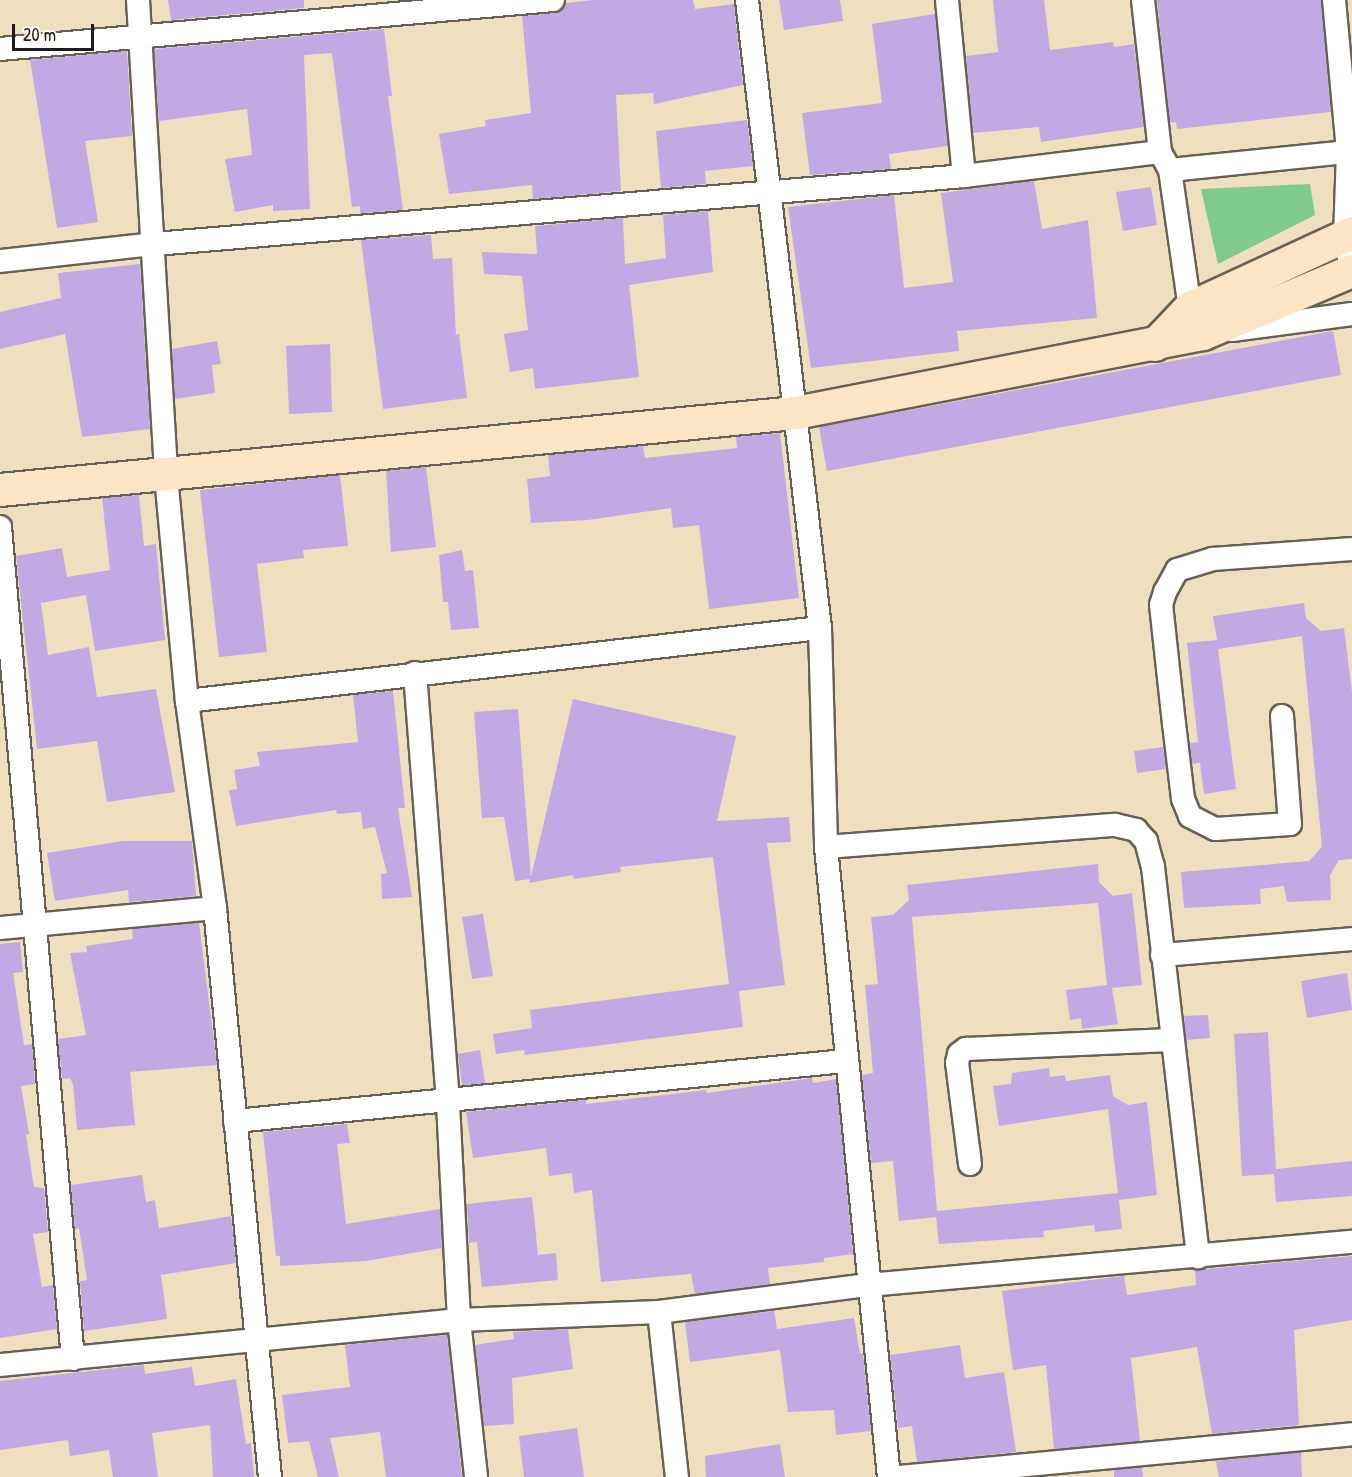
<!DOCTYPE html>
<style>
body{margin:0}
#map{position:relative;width:1352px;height:1477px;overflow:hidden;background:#eee0bf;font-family:"Patrick Hand",sans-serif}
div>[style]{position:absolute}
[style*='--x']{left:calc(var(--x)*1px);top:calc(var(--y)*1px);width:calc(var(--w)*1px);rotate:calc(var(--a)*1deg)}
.green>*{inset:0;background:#7fcb8a}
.building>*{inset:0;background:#c1aae3}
.roads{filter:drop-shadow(2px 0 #666155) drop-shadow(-2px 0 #666155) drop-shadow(0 2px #666155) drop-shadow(0 -2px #666155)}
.street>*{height:22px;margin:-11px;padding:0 11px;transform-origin:11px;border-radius:11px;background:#fff}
.secondary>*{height:32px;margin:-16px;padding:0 16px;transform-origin:16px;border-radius:16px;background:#fce5c4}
span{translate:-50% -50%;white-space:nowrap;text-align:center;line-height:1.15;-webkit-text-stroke:4.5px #fbf7ec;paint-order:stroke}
.scale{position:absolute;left:12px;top:24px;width:82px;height:27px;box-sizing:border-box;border:3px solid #1c1c1c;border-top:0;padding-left:8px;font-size:18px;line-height:21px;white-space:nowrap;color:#1c1c1c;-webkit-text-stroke:4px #fbf7ec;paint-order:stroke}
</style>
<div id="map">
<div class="green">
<div style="clip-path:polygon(1310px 184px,1315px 215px,1218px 264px,1201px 189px)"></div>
</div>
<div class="building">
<div style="clip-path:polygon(168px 0,304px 0,304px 8px,171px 20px)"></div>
<div style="clip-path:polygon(593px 0,693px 0,695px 9px,734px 4px,743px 85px,654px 104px,653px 93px,616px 95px,621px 191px,533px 199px,532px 185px,449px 194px,439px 134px,486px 126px,485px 120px,531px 113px,522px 16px,555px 13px,566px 3px)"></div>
<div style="clip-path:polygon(779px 0,840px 0,843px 21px,784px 30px)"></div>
<div style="clip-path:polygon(993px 0,1044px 0,1050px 50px,1113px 42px,1114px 47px,1134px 44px,1144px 127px,1041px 142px,1039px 127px,973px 133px,966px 56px,998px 52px)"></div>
<div style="clip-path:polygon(1157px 0,1321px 0,1331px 112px,1177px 129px,1176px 122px,1170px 123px)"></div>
<div style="clip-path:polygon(935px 14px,948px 146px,889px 154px,891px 169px,810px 175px,802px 113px,882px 103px,872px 24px)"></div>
<div style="clip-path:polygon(384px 29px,392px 96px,388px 96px,403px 210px,360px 213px,360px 206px,352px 207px,332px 53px,304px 55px,310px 209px,273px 211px,273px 205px,235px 212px,225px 159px,252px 155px,247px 109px,159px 121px,154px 49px)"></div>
<div style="clip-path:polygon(127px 51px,132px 136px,85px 141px,98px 222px,57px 228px,30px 60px)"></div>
<div style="clip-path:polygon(747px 120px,753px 166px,705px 171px,706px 184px,661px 188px,656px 131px)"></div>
<div style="clip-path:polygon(1034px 181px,1042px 229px,1088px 220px,1097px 318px,957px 331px,959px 351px,811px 368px,788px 207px,894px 195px,904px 288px,953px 282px,941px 193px)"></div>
<div style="clip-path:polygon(1151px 187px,1157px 225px,1123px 231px,1116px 192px)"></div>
<div style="clip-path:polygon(708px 211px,713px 272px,629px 285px,639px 377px,535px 389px,533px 368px,510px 372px,504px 334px,528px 330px,522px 276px,484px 274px,482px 252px,537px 254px,535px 226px,623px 218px,625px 264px,666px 258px,663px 215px)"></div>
<div style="clip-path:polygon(431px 235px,433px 259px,452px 258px,456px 335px,459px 334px,467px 398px,383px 409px,361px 240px)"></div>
<div style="clip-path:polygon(140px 264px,150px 429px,82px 437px,65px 334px,0 349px,0 312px,61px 298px,58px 273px)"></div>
<div style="clip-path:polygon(1333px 331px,1341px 375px,827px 471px,819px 427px)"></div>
<div style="clip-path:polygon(217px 341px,221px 364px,212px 365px,215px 393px,175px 399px,172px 349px)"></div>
<div style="clip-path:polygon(330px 344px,332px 412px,289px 414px,286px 346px)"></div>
<div style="clip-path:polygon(780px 433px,799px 598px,709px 609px,699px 525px,673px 528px,671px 508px,588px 520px,531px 523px,527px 479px,550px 476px,548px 455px,643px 446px,645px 458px,737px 448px,736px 437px)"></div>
<div style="clip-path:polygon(426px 467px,436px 547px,391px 552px,386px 471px)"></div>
<div style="clip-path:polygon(340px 475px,348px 546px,303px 550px,304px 558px,257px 564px,267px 652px,219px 657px,200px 490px)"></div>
<div style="clip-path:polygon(139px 495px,144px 546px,156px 544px,165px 640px,95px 651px,86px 595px,41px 603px,48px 655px,89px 647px,97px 697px,156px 689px,175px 792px,107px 802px,97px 741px,37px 749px,16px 556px,62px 548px,67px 577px,110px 570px,102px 498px)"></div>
<div style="clip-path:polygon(462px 550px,465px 571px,473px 570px,479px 628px,451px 630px,448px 602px,443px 602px,439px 555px)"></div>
<div style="clip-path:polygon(1304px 603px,1306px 618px,1321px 631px,1344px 628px,1352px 692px,1352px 859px,1339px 860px,1330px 875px,1331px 900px,1287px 902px,1284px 886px,1260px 889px,1261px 904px,1184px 908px,1181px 872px,1309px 861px,1322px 847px,1302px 636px,1218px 649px,1236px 789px,1204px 794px,1200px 763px,1192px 764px,1190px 743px,1198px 742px,1187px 643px,1217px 640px,1213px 616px)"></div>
<div style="clip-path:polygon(393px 691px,405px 808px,398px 808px,412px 897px,382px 899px,381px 874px,387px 873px,375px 827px,363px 829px,361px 812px,337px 814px,336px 810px,236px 826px,229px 790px,237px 789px,234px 770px,260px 766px,257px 752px,358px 742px,353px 695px)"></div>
<div style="clip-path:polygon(573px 699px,736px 736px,717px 821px,789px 817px,791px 842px,767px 843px,785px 985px,739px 991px,743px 1027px,525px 1055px,524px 1050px,496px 1054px,493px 1034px,532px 1028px,530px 1010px,729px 984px,713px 857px,620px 867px,621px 872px,574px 879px,573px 875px,529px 883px,530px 879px,515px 881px,504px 817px,482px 818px,474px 712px,518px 709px,531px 877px)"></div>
<div style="clip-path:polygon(1163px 747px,1166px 769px,1137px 773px,1134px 751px)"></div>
<div style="clip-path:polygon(123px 841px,192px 841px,196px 896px,129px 902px,128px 890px,55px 901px,47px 853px)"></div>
<div style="clip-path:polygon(1098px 864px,1099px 882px,1113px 896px,1132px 893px,1142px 985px,1112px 988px,1118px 1024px,1082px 1029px,1081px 1018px,1070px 1020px,1066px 990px,1107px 985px,1098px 903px,912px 917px,937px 1211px,1118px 1193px,1108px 1109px,999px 1126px,993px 1086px,1011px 1084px,1012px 1073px,1049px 1068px,1050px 1077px,1065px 1075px,1066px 1081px,1110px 1075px,1113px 1096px,1128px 1105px,1147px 1102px,1157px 1195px,1119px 1200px,1122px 1229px,1095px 1232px,1094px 1225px,1043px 1231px,1044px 1237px,939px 1244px,936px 1217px,899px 1221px,893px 1161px,871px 1163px,862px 1075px,873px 1073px,865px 985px,878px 984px,871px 917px,893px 915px,909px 900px,907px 885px)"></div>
<div style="clip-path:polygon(483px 914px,493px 976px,472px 979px,462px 917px)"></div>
<div style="clip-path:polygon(199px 923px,217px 1065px,130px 1072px,135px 1125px,77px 1130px,73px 1084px,70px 1078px,62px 1079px,58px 1039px,86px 1035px,70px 953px,87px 952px,86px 946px,133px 939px,132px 929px)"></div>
<div style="clip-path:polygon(20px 942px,23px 972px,13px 973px,24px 1045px,32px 1044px,35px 1084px,21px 1086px,29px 1134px,26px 1135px,34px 1187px,44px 1188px,48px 1232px,33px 1234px,42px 1287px,53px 1285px,57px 1329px,0 1338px,0 944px)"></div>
<div style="clip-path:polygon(1347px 973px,1352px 1010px,1307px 1018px,1301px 981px)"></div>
<div style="clip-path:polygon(1208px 1015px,1210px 1038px,1186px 1040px,1184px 1016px)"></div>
<div style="clip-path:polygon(1268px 1032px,1276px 1169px,1352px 1161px,1352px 1196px,1276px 1202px,1274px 1174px,1242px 1176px,1234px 1034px)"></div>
<div style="clip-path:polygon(480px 1050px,485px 1083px,462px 1085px,458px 1054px)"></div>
<div style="clip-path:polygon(812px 1078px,813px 1083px,836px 1079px,853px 1254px,824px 1258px,824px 1262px,768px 1268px,770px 1284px,695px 1294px,691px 1274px,601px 1282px,592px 1190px,574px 1193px,572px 1173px,549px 1176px,546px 1148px,473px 1158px,466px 1112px,586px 1100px,586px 1104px,706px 1090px,707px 1093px)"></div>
<div style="clip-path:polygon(347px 1124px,350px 1143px,337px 1144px,346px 1224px,440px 1209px,442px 1248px,366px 1261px,280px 1266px,280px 1256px,276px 1256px,263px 1132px)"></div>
<div style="clip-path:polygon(142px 1175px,146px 1202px,155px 1200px,159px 1228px,231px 1216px,236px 1263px,161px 1275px,167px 1319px,84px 1331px,80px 1281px,87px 1280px,79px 1228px,75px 1229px,71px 1185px)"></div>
<div style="clip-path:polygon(532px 1197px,538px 1255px,556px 1253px,558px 1280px,482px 1287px,477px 1242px,469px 1243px,467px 1204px)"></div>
<div style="clip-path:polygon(1352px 1256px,1352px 1320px,1294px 1330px,1299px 1425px,1212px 1434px,1197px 1347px,1131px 1358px,1140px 1441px,1054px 1449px,1046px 1365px,1013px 1370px,1002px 1291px,1124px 1276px,1127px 1295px,1196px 1285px,1195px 1270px)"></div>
<div style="clip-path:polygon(774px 1311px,777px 1329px,854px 1318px,860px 1354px,863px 1354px,871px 1431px,836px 1435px,834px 1410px,788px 1412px,780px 1350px,690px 1362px,685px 1322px)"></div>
<div style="clip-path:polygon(568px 1329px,573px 1369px,512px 1378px,514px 1424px,484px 1426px,475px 1345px,514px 1339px,513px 1332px)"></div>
<div style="clip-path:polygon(447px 1335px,462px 1477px,386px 1477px,380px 1432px,330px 1438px,339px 1477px,318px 1477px,309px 1441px,288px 1443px,282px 1395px,350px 1387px,345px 1345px)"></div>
<div style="clip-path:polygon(960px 1345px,965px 1378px,1004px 1372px,1016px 1452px,917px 1462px,912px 1426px,898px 1428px,890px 1355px)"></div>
<div style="clip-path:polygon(144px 1365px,145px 1374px,192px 1367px,195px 1386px,236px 1379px,246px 1444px,251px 1443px,254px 1477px,213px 1477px,210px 1425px,152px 1433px,158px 1477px,113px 1477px,109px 1450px,70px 1456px,68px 1440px,0 1450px,0 1381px)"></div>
<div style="clip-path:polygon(577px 1428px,584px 1477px,524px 1477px,519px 1436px)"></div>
<div style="clip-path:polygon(780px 1444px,785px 1477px,706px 1477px,705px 1456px)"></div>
<div style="clip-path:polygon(1301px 1452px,1302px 1477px,1219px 1477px,1216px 1461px)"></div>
<div style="clip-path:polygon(1142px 1467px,1143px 1477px,1114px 1477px,1114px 1470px)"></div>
</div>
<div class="roads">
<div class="street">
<div style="--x:138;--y:0;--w:477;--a:86.6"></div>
<div style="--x:166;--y:476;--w:226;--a:84.7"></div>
<div style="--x:187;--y:701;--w:209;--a:82.3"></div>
<div style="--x:215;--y:908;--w:572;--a:84.48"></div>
<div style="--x:747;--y:0;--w:632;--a:83.37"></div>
<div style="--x:820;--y:628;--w:219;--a:88.4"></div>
<div style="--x:826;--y:847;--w:633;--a:84.29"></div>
<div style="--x:947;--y:0;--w:177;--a:84.5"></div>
<div style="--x:1143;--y:0;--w:153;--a:83.6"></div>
<div style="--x:1334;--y:0;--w:153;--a:84.7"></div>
<div style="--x:1348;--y:152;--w:85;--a:92"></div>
<div style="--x:1345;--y:237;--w:37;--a:79"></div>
<div style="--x:0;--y:49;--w:555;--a:-5.06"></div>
<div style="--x:1170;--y:170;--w:139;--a:81.8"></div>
<div style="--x:0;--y:261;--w:156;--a:-6.3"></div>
<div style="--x:155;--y:244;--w:812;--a:-4.8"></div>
<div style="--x:964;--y:176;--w:197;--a:-7"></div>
<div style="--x:1160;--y:152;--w:21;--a:61"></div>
<div style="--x:1170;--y:170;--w:179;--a:-5.8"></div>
<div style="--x:1232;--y:330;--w:121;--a:-7.6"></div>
<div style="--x:0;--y:527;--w:835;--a:84.99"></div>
<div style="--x:415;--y:673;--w:431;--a:85.6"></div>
<div style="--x:448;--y:1103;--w:217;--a:87.1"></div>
<div style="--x:459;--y:1320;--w:158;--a:83.8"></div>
<div style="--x:187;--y:701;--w:637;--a:-6.58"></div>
<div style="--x:1282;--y:716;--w:108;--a:85.8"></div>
<div style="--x:1290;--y:824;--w:75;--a:176.2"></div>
<div style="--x:1215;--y:829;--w:28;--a:-153"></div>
<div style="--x:1190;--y:816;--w:18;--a:-112"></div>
<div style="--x:1183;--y:799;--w:76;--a:-96.8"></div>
<div style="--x:1174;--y:724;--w:120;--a:-96.2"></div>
<div style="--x:1161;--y:605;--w:14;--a:-73"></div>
<div style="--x:1165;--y:592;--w:25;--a:-61"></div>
<div style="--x:1177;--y:570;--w:38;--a:-17"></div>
<div style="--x:1213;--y:559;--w:139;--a:-4.1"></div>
<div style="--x:826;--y:847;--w:290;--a:-4.4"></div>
<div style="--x:1115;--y:825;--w:22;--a:13"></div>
<div style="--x:1136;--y:830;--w:15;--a:48"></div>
<div style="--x:1146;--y:841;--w:27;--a:75"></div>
<div style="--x:1153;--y:867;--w:393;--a:83.4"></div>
<div style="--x:0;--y:928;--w:216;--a:-5.3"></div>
<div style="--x:1162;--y:955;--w:191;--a:-4.8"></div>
<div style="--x:235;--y:1121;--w:613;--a:-5.62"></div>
<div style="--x:970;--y:1164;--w:102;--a:-97.3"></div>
<div style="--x:957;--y:1063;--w:9;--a:-77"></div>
<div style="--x:959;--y:1054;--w:9;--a:-36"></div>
<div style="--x:966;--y:1049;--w:205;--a:-2.5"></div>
<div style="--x:659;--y:1312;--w:166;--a:83.8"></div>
<div style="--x:0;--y:1365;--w:461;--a:-5.6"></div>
<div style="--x:459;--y:1320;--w:200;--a:-2.3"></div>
<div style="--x:659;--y:1312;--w:211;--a:-7.4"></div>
<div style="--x:868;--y:1285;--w:486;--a:-5.1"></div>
<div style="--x:900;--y:1477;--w:454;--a:-5.4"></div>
</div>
<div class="secondary">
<div style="--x:1155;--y:345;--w:51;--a:-46.6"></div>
<div style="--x:1190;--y:308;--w:179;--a:-24.8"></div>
<div style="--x:0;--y:490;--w:800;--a:-5.53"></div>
<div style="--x:796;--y:413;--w:415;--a:-11"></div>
<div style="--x:1203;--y:334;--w:162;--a:-22.9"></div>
</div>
</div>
<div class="scale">20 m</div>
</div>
